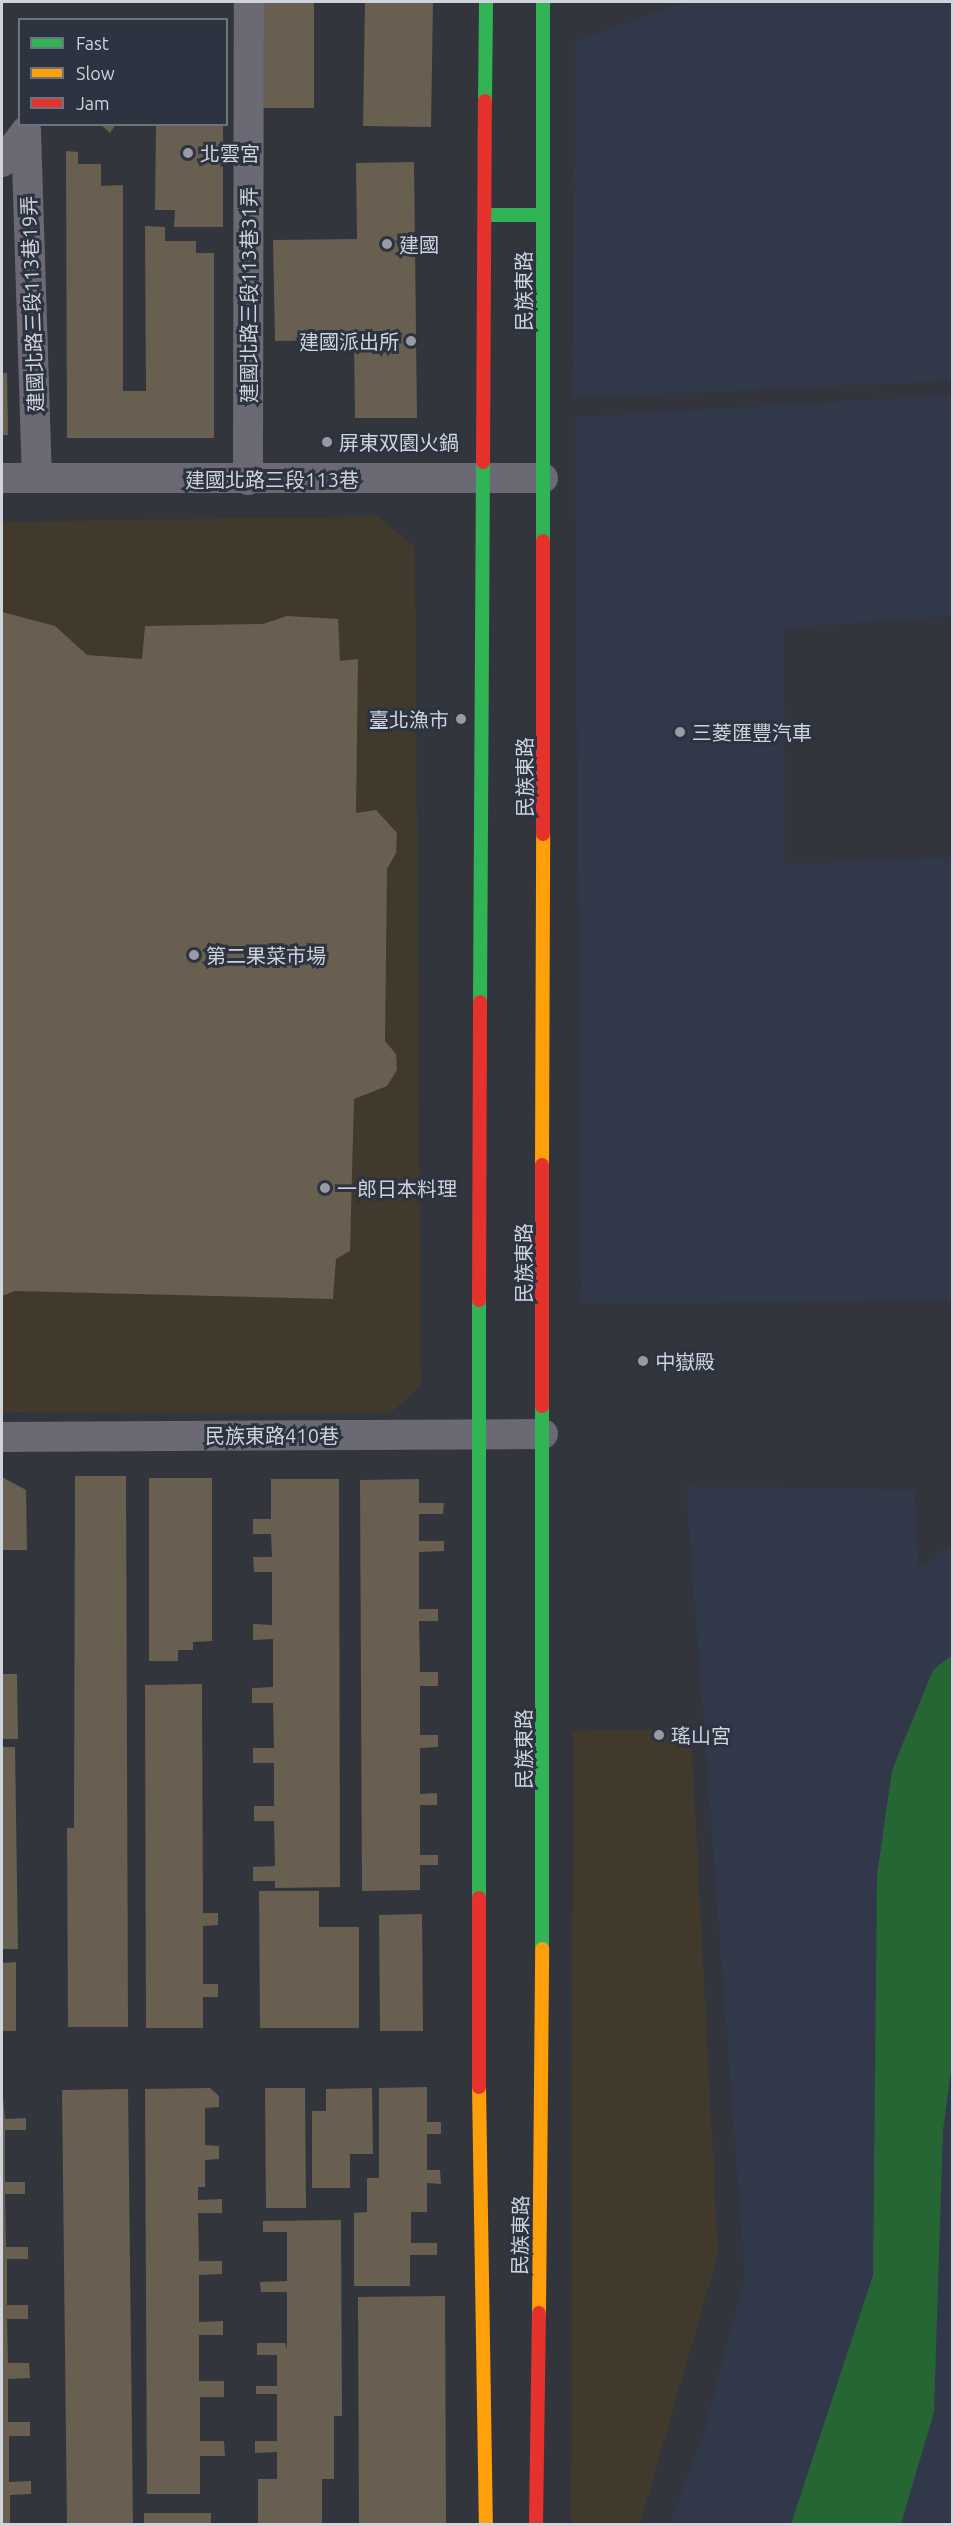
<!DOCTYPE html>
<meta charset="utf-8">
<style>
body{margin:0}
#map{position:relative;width:954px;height:2526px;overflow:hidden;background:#32353c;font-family:Ubuntu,"Noto Sans TC",sans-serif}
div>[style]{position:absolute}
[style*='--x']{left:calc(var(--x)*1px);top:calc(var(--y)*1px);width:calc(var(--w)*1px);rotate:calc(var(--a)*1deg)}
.commercial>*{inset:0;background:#40392c}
.built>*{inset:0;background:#30384a}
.green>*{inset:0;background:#266534}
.building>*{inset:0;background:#685f50}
.street>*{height:30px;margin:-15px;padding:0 15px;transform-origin:15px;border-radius:15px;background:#6a6974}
.fast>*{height:14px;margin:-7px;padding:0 7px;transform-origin:7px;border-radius:7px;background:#30b455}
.slow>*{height:14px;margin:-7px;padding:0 7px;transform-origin:7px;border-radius:7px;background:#ff9f0a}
.jam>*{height:14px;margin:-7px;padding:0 7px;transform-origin:7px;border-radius:7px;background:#e5322d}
.dots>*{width:16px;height:16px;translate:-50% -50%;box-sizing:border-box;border:3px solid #2d3341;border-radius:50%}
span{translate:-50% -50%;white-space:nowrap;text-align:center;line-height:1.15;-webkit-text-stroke:6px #2d3341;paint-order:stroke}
.poi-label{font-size:20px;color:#ced3dc}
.left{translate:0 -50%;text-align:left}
.right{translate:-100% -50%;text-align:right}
.street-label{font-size:20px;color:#ced3dc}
.frame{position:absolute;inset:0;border:3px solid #ced3dc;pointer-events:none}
.legend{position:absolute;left:18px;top:18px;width:210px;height:108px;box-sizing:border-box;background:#2d3341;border:2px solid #6d737f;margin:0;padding:8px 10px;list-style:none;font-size:18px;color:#ced3dc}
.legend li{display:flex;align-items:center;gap:12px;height:30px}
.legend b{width:30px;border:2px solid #6d737f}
</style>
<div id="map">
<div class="commercial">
<div style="clip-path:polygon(377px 516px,415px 547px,421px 1385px,391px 1413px,2px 1412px,2px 522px)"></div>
<div style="clip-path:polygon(691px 1729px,718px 2254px,640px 2524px,571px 2524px,573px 1731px)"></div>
</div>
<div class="built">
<div style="clip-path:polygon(686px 2px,952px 2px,952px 381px,573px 398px,575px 41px)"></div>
<div style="clip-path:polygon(952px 395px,952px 616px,784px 628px,785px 864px,952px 857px,952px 1301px,581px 1304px,575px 417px)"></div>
<div style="clip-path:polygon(686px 1486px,914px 1490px,919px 1568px,952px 1545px,952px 2524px,670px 2524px,705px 2429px,745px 2276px)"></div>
</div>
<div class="green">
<div style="clip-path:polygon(952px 1655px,952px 2063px,943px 2131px,934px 2412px,901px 2524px,791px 2524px,873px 2275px,877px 1875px,892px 1770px,933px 1670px)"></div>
</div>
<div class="building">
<div style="clip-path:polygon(254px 2px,314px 2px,314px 108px,254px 108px)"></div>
<div style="clip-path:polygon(365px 2px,433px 2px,431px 127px,363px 126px)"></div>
<div style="clip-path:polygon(100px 124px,116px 124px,110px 133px)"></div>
<div style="clip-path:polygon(156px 124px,223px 124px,223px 227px,174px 227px,175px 210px,155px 210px)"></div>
<div style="clip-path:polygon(66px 151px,78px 152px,78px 164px,101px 164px,101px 186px,123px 185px,123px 391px,146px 391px,145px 226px,165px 227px,165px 241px,196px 241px,196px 253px,214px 253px,214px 438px,67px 438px)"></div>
<div style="clip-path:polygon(414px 162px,417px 418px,355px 418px,354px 340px,275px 341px,273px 240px,357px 239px,356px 163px)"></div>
<div style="clip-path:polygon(2px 373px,7px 373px,8px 435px,2px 435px)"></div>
<div style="clip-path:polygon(2px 612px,55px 626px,87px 655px,142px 659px,145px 626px,263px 624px,287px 616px,338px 619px,340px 661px,358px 659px,356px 813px,376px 810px,397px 833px,396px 853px,387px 869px,385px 1041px,396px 1054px,397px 1070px,387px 1086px,354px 1099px,350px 1251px,336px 1259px,333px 1299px,15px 1291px,2px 1296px)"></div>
<div style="clip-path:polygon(75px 1476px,126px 1476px,128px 2027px,68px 2027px,67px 1828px,74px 1828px)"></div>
<div style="clip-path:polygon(2px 1477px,26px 1490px,27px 1550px,2px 1550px)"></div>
<div style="clip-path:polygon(149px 1478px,212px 1478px,212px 1641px,193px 1642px,193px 1650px,178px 1650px,178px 1661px,149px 1661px)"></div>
<div style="clip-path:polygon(271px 1479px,339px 1479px,340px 1887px,275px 1888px,275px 1881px,253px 1881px,253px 1867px,275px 1866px,274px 1821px,254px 1821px,254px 1806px,274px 1806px,274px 1763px,253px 1763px,253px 1748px,274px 1748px,273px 1703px,252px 1703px,252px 1688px,273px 1687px,273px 1639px,253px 1640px,253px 1624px,272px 1625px,272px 1572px,254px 1572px,253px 1557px,272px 1557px,271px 1534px,253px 1534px,253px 1519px,271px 1519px)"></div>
<div style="clip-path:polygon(419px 1479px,419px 1503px,444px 1503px,443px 1514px,419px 1514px,419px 1541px,444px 1541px,444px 1551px,419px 1552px,419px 1609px,438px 1609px,438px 1621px,419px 1621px,420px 1672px,438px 1672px,438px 1686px,420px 1686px,420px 1735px,438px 1735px,438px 1747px,420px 1748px,420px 1794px,437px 1793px,437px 1805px,420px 1805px,420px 1855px,438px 1855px,438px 1865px,420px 1865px,420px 1890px,362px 1891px,360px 1480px)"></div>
<div style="clip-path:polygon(2px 1674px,17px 1674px,18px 1739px,2px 1739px)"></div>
<div style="clip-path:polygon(202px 1684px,203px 1913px,218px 1913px,218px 1925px,203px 1926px,203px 1984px,218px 1984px,218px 1997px,203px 1997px,203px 2028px,146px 2028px,145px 1685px)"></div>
<div style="clip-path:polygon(2px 1747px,15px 1747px,18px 1949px,2px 1949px)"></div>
<div style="clip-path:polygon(259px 1891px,319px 1891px,319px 1927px,359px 1927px,359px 2028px,260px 2028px)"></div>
<div style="clip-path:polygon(422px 1914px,423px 2031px,380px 2031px,379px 1915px)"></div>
<div style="clip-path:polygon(16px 1962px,16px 2031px,2px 2031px,2px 1963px)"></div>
<div style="clip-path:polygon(2px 2086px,5px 2119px,26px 2118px,26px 2130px,5px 2130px,5px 2182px,25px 2182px,25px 2194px,5px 2194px,6px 2247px,28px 2247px,28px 2259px,7px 2259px,7px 2305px,28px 2305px,28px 2319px,7px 2319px,8px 2363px,29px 2363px,30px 2378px,8px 2379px,8px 2422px,30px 2422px,30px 2436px,9px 2436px,9px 2482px,31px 2481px,31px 2494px,10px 2495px,10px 2524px,2px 2524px)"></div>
<div style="clip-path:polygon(427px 2087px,427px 2122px,441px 2122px,441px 2134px,427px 2134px,427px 2170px,440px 2170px,441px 2184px,427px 2183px,427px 2212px,411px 2212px,411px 2243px,437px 2243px,437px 2255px,410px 2255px,410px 2286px,354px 2286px,354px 2213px,367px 2212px,367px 2178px,379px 2178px,379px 2088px)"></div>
<div style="clip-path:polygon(210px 2088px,219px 2096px,219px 2107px,205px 2108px,205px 2145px,219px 2146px,219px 2159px,205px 2160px,205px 2187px,198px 2187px,198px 2200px,222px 2199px,222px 2213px,198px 2213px,199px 2261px,222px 2261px,222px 2274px,199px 2275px,199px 2322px,223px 2321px,223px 2335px,199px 2335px,199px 2381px,224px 2381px,224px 2397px,200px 2397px,200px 2441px,224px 2441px,225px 2456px,200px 2456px,200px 2494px,147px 2494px,145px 2089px)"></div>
<div style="clip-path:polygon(265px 2088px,305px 2088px,306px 2208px,266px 2208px)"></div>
<div style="clip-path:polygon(372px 2088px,373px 2154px,350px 2154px,350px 2188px,312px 2188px,312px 2111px,326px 2111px,326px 2089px)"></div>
<div style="clip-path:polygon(128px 2089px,133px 2524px,67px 2524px,62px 2090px)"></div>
<div style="clip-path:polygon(341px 2220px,342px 2416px,334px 2416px,334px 2479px,322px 2479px,322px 2524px,258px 2524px,258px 2479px,277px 2479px,277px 2452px,255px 2453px,255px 2441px,277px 2441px,277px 2394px,256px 2394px,256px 2386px,277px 2386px,277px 2355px,257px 2355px,257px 2343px,285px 2343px,287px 2349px,287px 2292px,261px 2292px,260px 2282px,287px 2281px,287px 2232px,263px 2232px,263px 2221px)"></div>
<div style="clip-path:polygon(445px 2296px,446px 2524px,359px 2524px,358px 2297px)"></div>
<div style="clip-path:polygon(144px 2513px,211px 2513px,211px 2524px,144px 2524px)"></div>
</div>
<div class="street">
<div style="--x:26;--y:131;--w:345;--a:88.2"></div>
<div style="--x:2;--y:162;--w:39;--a:-52"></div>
<div style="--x:2;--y:478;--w:541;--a:0"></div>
<div style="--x:248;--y:480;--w:478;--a:-89.9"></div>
<div style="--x:2;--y:1437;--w:541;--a:-0.32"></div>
</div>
<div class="fast">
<div style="--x:485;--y:101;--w:99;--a:-89.4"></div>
<div style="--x:485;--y:215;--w:58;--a:0"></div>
<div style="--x:543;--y:541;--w:539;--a:-90"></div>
<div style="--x:480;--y:1002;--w:540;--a:-89.68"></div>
<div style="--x:479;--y:1898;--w:598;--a:-90"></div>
<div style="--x:542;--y:1949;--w:543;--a:-90"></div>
</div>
<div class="slow">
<div style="--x:542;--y:1165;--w:331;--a:-89.8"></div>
<div style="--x:479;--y:2087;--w:437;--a:89.1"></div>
<div style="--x:539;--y:2313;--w:364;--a:-89.5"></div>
</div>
<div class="jam">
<div style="--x:483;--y:462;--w:361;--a:-89.7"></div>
<div style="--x:543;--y:834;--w:293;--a:-90"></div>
<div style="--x:479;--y:1300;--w:298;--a:-89.8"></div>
<div style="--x:542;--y:1406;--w:241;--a:-90"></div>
<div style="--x:479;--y:1898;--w:189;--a:90"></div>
<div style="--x:536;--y:2524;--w:211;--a:-89.2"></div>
</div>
<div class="dots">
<div style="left:188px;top:153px;background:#979ca4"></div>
<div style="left:387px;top:244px;background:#979ca4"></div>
<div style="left:411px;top:341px;background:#979ca4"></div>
<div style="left:327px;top:442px;background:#979ca4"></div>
<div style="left:461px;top:719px;background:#979ca4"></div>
<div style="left:680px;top:732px;background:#979ca4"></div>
<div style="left:194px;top:955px;background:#979ca4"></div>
<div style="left:325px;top:1188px;background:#979ca4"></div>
<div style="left:643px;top:1361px;background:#979ca4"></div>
<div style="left:659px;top:1735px;background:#979ca4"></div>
</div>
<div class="poi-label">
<span class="left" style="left:200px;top:153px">北雲宮</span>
<span class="left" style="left:399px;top:244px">建國</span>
<span class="right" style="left:399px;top:341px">建國派出所</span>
<span class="left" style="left:339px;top:442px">屏東双園火鍋</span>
<span class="right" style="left:449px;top:719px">臺北漁市</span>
<span class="left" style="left:692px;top:732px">三菱匯豐汽車</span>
<span class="left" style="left:206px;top:955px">第二果菜市場</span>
<span class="left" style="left:337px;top:1188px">一郎日本料理</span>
<span class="left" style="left:655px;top:1361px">中嶽殿</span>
<span class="left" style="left:671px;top:1735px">瑤山宮</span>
</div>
<div class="street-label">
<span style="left:523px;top:291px;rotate:-90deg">民族東路</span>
<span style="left:248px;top:295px;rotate:-90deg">建國北路三段113巷31弄</span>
<span style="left:32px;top:304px;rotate:-92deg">建國北路三段113巷19弄</span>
<span style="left:272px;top:479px">建國北路三段113巷</span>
<span style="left:524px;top:777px;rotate:-90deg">民族東路</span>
<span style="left:523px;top:1263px;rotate:-90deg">民族東路</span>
<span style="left:272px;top:1435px">民族東路410巷</span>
<span style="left:523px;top:1749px;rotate:-90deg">民族東路</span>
<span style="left:520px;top:2235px;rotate:-89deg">民族東路</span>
</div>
<div class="frame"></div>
<ul class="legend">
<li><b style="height:8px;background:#30b455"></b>Fast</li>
<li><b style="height:8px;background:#ff9f0a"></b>Slow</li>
<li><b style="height:8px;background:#e5322d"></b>Jam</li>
</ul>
</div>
